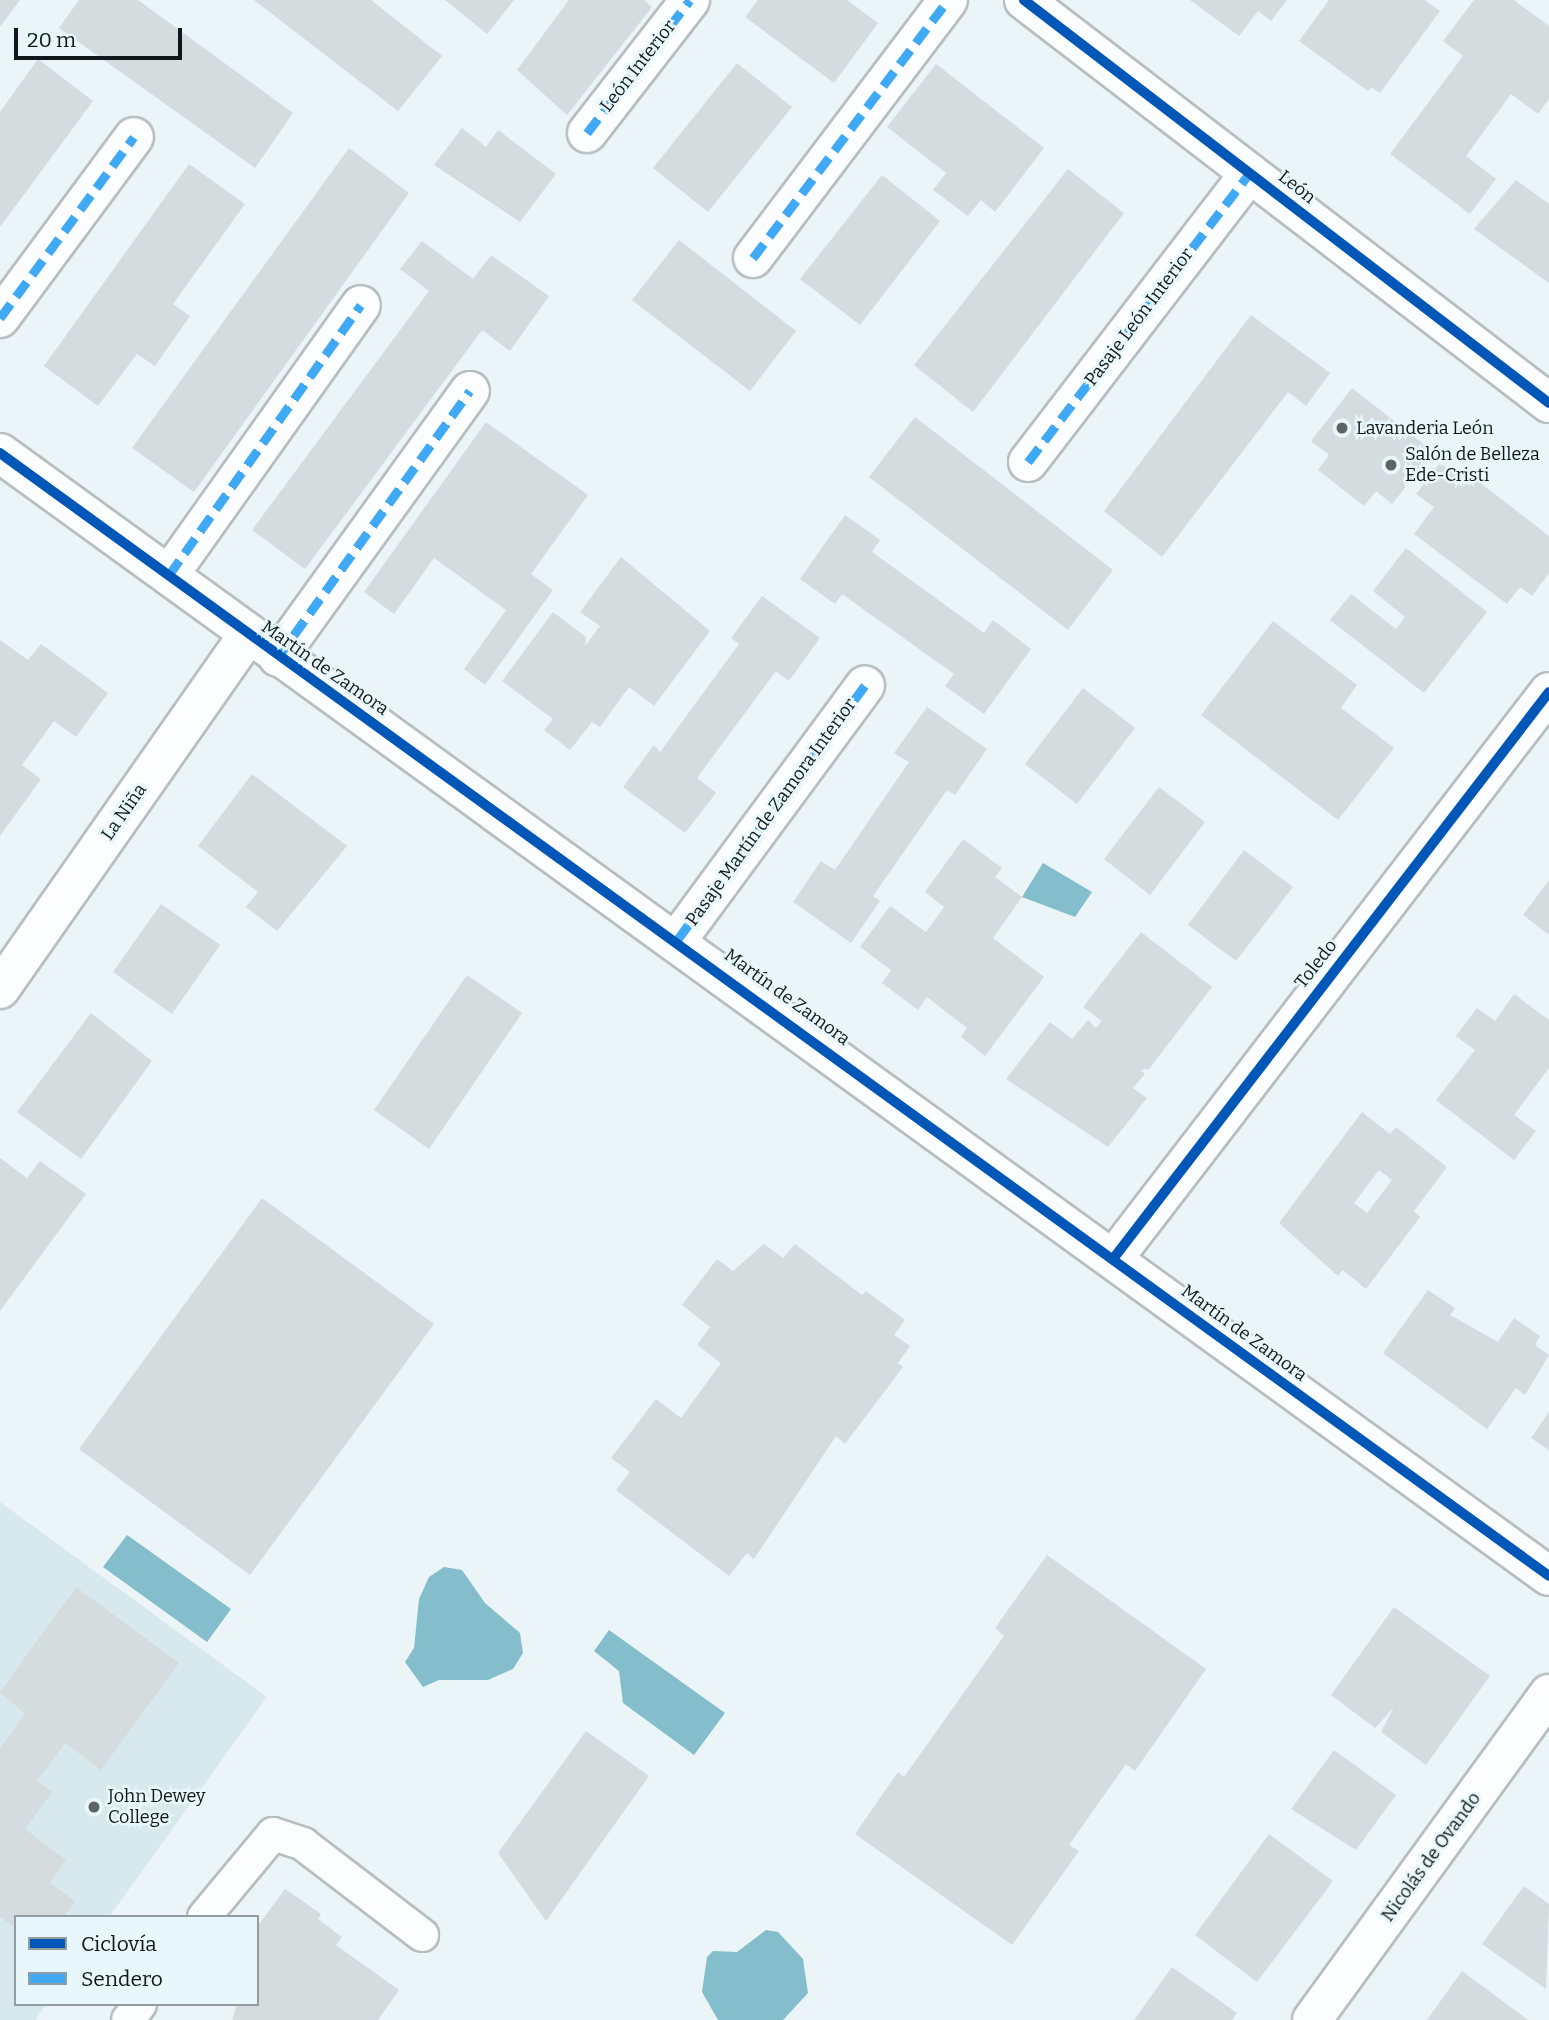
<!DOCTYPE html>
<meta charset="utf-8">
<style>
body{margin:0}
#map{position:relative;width:1549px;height:2020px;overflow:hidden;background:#ebf4f6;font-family:Bitter,serif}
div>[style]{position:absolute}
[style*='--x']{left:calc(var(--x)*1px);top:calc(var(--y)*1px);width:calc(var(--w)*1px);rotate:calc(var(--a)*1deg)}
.built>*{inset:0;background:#d8e9ee}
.water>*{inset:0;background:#84becc}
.building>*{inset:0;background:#d4dcdd}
.roads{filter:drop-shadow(2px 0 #b7bec0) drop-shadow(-2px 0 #b7bec0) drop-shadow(0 2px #b7bec0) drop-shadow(0 -2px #b7bec0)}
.lane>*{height:32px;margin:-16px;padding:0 16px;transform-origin:16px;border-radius:16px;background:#fcfdfe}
.street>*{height:38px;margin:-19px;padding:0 19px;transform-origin:19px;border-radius:19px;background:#fcfdfe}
.secondary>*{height:38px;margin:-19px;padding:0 19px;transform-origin:19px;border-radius:19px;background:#fcfdfe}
.quiet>*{height:9px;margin-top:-4.5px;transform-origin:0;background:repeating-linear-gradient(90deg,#3fa9f5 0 18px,transparent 0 27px)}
.cycleway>*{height:10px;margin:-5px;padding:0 5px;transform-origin:5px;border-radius:5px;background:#0057b8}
.dots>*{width:19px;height:19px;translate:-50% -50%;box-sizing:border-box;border:4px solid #e7f7fb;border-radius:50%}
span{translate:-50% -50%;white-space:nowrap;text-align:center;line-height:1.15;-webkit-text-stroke:5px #e7f7fb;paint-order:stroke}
.street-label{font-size:18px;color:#111718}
.poi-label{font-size:18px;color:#111718}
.left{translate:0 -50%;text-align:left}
.legend{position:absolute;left:14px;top:1915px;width:245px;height:91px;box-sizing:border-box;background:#e7f7fb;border:2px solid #919da0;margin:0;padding:9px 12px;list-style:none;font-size:21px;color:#111718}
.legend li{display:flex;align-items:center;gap:14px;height:35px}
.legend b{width:35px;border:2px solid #919da0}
.scale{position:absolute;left:14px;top:28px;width:168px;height:32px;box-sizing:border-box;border:4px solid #111718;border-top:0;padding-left:9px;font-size:21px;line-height:24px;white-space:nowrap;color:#111718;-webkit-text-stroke:5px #e7f7fb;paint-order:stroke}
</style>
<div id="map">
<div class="built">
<div style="clip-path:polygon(0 1502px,267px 1697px,109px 1917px,16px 1917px,16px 2004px,47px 2004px,35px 2020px,0 2020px)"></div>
</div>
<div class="water">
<div style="clip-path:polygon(1043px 863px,1092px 892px,1075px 917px,1022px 897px)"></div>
<div style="clip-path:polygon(127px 1535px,231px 1609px,207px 1642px,103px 1567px)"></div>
<div style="clip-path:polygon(444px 1567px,462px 1570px,485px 1603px,520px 1633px,523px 1653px,513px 1669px,488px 1680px,439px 1680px,423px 1687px,405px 1662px,414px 1648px,419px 1599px,429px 1577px)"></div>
<div style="clip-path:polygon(609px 1630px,725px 1713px,694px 1755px,623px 1703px,619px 1671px,594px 1651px)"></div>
<div style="clip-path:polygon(766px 1930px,778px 1932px,803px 1959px,808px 1993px,783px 2020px,718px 2020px,702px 1992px,707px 1957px,713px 1951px,737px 1952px)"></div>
</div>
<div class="building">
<div style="clip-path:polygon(0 0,20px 0,0 27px)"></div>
<div style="clip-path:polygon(79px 0,138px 0,293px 113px,255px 168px,59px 28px)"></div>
<div style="clip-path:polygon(254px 0,371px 0,442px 56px,398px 111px)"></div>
<div style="clip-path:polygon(445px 0,514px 0,487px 34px)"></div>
<div style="clip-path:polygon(569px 0,644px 0,652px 7px,567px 115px,517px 70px)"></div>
<div style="clip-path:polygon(758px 0,847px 0,878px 23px,834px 83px,745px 17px)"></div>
<div style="clip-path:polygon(1190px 0,1287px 0,1271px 21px,1258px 11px,1239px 36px)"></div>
<div style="clip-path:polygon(1329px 0,1425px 0,1440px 11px,1380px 93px,1371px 87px,1368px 91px,1299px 41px)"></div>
<div style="clip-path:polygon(1474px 0,1514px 0,1549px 26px,1549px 99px,1538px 114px,1511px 94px,1466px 156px,1496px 179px,1470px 214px,1390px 154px,1463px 56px,1443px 41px)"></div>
<div style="clip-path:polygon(38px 59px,93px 101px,0 227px,0 112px)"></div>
<div style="clip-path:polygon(737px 63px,792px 107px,708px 212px,653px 168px)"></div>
<div style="clip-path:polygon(936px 64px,1044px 148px,995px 212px,981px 200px,968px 216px,933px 190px,946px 173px,887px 127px)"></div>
<div style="clip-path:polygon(462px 128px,486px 147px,498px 130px,556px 174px,520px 222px,434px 165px)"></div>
<div style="clip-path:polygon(349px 148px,409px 193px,194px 492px,132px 448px)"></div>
<div style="clip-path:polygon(189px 164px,245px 204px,173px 304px,190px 316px,155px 366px,137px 354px,98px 406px,44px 366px)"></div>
<div style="clip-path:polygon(1068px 169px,1124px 213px,973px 412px,914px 365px)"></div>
<div style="clip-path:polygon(882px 175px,940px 221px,860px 325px,800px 279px)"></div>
<div style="clip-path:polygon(1516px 180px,1549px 204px,1549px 283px,1474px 229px)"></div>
<div style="clip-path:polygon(679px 240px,796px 331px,750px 391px,632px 300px)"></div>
<div style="clip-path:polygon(422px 241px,473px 279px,491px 255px,549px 296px,510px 351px,482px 330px,305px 569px,252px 530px,429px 291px,400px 269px)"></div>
<div style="clip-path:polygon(1251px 315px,1330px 373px,1306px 406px,1288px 392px,1162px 557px,1104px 511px)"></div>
<div style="clip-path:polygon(1352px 388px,1434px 452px,1392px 504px,1376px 491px,1364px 506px,1318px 470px,1329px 455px,1311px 441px)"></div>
<div style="clip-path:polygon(915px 417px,1113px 570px,1068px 630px,869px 477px)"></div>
<div style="clip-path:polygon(486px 422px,588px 495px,531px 574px,553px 590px,485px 685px,464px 669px,506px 610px,434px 558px,394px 614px,364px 592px)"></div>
<div style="clip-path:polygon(1440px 463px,1460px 478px,1465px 471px,1549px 536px,1549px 573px,1532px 596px,1520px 587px,1507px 604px,1414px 534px,1434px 507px,1416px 494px)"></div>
<div style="clip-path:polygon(845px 515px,880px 540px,872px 552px,984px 633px,993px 620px,1031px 649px,984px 714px,945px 686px,954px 674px,842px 594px,835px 604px,800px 579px)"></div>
<div style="clip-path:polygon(1406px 548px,1487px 612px,1424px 693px,1330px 620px,1351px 594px,1396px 629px,1405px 617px,1373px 591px)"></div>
<div style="clip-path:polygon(621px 557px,710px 631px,654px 706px,629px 687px,600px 727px,592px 722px,570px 750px,544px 730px,553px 719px,502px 681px,553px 612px,586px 637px,585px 646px,600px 626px,580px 612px)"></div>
<div style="clip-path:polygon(762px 596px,820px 638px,789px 681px,776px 671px,697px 778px,716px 793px,685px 833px,623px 787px,654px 745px,660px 752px,739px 644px,731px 638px)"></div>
<div style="clip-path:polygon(1273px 621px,1357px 685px,1341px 708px,1394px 748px,1338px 820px,1201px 715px)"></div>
<div style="clip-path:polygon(0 640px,28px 660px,41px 644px,108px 693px,76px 737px,54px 721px,22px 765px,41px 779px,0 836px)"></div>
<div style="clip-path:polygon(1083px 688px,1135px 728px,1077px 804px,1025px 764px)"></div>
<div style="clip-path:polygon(927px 707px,987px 749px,955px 795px,947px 790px,873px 896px,880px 901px,851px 943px,793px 902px,821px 861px,835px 870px,909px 762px,894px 753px)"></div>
<div style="clip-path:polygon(252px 774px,347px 846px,277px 931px,246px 907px,258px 892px,198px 846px)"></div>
<div style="clip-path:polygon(1159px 787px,1205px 822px,1150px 895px,1104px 859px)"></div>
<div style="clip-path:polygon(963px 839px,1002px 868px,995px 877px,1022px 897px,993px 938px,1044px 977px,985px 1056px,961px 1037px,967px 1028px,927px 997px,918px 1010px,882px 983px,891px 970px,860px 947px,890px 906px,926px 932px,944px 907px,925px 892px)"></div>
<div style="clip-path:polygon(1244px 850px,1293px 887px,1236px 961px,1188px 925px)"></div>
<div style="clip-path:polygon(1549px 880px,1549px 935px,1523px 915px)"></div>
<div style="clip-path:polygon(161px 904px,220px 945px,172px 1014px,113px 972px)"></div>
<div style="clip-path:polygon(1141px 932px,1212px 987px,1149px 1069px,1140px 1070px,1145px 1074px,1133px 1088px,1147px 1098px,1108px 1147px,1006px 1079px,1050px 1022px,1072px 1039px,1088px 1020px,1096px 1028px,1102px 1021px,1083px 1007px)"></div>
<div style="clip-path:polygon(467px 975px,522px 1013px,429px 1149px,374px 1110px)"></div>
<div style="clip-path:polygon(1514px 994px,1549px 1020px,1549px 1068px,1514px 1115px,1536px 1131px,1514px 1160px,1436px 1100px,1475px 1050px,1456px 1036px,1477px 1008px,1495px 1021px)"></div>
<div style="clip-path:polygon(91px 1013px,152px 1061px,81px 1159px,17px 1112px)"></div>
<div style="clip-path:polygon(evenodd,1362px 1112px,1390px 1134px,1396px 1127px,1447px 1167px,1414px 1211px,1420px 1217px,1366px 1289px,1343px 1270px,1338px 1276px,1279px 1223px,1362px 1112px,1379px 1170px,1392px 1180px,1367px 1213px,1354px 1203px,1379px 1170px)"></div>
<div style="clip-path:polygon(0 1158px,27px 1178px,40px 1161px,86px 1194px,0 1311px)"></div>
<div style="clip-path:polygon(262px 1198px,434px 1324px,250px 1575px,79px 1449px)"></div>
<div style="clip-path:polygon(764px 1244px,783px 1258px,795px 1244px,862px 1295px,866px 1291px,905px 1320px,894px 1335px,910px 1346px,898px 1363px,903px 1367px,845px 1444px,836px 1436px,754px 1559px,747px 1553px,729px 1576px,616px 1490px,630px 1472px,611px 1458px,656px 1399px,681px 1418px,721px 1363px,697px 1345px,710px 1327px,682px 1305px,717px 1259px,733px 1271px)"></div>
<div style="clip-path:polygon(1428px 1290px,1455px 1308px,1450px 1315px,1498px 1342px,1514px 1318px,1540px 1336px,1535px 1345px,1549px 1355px,1525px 1395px,1516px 1388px,1487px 1429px,1383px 1353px)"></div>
<div style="clip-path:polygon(1549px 1412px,1549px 1450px,1531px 1438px)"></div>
<div style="clip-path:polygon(1047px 1555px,1206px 1669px,1135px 1771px,1126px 1764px,1069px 1845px,1079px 1851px,1012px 1945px,855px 1834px,898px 1772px,904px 1777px,1004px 1636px,995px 1628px)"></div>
<div style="clip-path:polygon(76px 1587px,179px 1663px,101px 1770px,65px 1743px,37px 1781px,52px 1792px,25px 1829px,66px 1860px,50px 1883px,75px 1901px,64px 1917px,16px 1917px,16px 1928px,0 1917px,0 1748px,25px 1714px,0 1692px)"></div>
<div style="clip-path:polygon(1394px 1607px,1490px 1676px,1426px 1765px,1381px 1732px,1394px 1707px,1375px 1728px,1331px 1695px)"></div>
<div style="clip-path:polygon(586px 1731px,649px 1776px,546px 1921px,498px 1853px)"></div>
<div style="clip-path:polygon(1334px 1750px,1396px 1795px,1356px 1850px,1291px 1809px)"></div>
<div style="clip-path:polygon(1269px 1834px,1333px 1881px,1257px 1982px,1195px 1935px)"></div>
<div style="clip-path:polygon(1524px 1886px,1549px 1904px,1546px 1989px,1482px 1944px)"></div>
<div style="clip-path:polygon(285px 1889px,321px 1914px,318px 1919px,342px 1937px,336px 1945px,399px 1990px,378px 2020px,232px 2020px,237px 2004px,257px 2004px,257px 1927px)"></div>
<div style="clip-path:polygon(1172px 1967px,1237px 2013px,1232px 2020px,1134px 2020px)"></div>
<div style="clip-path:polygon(1462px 1971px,1528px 2020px,1427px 2020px)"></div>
</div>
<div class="roads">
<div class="lane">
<div style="--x:204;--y:1917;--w:108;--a:-50.3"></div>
<div style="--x:273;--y:1834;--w:32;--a:18"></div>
<div style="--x:303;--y:1844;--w:150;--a:37.4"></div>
<div style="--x:128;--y:2020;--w:20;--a:-53"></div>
</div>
<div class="street">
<div style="--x:1024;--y:0;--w:662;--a:37.51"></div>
<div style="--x:587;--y:133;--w:168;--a:-52.2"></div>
<div style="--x:753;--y:258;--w:323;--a:-52.9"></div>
<div style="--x:0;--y:318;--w:225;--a:-53.5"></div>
<div style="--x:1028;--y:462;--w:364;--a:-52.5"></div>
<div style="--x:169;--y:575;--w:331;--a:-54.6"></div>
<div style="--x:278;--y:657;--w:328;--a:-54.2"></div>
<div style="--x:678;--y:939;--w:315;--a:-53.6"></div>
<div style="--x:0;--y:989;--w:432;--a:-55"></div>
<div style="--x:1113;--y:1259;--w:715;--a:-52.44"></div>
<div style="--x:1312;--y:2020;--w:403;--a:-54"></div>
</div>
<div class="secondary">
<div style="--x:0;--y:453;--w:1913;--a:35.94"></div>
</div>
</div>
<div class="quiet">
<div style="--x:587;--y:133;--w:168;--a:-52.2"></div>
<div style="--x:753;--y:258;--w:323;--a:-52.9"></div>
<div style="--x:0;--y:318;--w:225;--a:-53.5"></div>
<div style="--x:1028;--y:462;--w:364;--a:-52.5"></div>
<div style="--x:169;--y:575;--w:331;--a:-54.6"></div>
<div style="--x:278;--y:657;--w:328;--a:-54.2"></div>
<div style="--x:678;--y:939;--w:315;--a:-53.6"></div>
</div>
<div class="cycleway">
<div style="--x:1024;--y:0;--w:662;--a:37.51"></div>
<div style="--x:0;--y:453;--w:1913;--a:35.94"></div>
<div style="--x:1113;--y:1259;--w:715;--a:-52.44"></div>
</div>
<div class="dots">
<div style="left:1342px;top:428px;background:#5d6466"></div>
<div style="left:1391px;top:465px;background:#5d6466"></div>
<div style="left:94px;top:1807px;background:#5d6466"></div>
</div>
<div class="street-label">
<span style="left:638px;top:66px;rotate:-52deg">León Interior</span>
<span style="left:1297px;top:187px;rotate:38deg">León</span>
<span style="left:1139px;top:317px;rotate:-53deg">Pasaje León Interior</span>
<span style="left:325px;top:668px;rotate:35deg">Martín de Zamora</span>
<span style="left:124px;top:812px;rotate:-55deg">La Niña</span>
<span style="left:771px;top:812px;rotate:-54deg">Pasaje Martín de Zamora Interior</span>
<span style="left:1316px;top:964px;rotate:-52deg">Toledo</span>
<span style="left:787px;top:997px;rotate:36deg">Martín de Zamora</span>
<span style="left:1244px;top:1333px;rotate:36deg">Martín de Zamora</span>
<span style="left:1431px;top:1857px;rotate:-54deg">Nicolás de Ovando</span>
</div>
<div class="poi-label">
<span class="left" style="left:1356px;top:428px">Lavanderia León</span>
<span class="left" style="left:1405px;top:465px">Salón de Belleza<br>Ede-Cristi</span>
<span class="left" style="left:108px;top:1807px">John Dewey<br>College</span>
</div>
<ul class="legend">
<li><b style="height:9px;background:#0057b8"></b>Ciclovía</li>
<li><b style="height:9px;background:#3fa9f5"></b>Sendero</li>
</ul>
<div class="scale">20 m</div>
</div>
